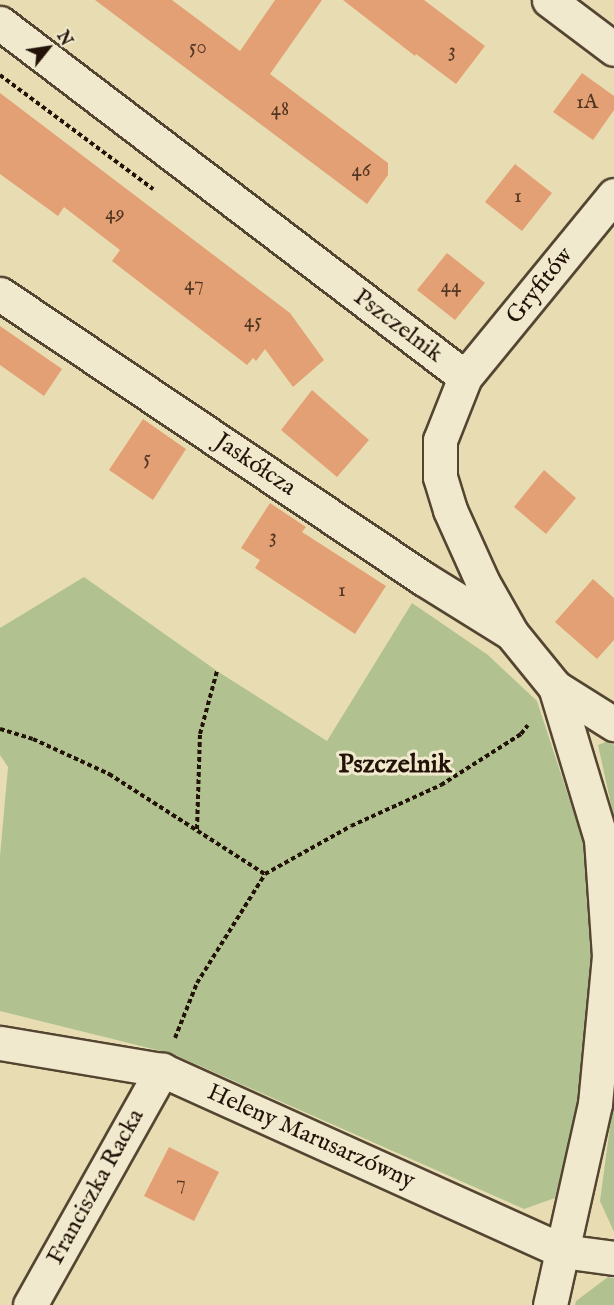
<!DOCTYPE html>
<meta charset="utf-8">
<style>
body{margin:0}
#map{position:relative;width:614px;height:1305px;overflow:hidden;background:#e8ddb2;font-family:"IM FELL English",serif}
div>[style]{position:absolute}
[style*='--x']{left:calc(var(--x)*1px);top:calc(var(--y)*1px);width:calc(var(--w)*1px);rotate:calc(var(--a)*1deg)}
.green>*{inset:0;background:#b1c290}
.building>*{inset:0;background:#e3a074}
.path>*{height:4px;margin-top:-2px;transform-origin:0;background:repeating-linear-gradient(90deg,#221207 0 4.5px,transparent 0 7.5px)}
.roads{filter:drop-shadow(2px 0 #544532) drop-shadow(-2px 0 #544532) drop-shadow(0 2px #544532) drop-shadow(0 -2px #544532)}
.minor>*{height:33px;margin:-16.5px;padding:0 16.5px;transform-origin:16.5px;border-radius:16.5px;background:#f0e9cd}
span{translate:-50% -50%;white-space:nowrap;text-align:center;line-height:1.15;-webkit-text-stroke:6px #f0e9cd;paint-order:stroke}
.number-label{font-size:21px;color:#523622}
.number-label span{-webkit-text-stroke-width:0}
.street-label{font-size:24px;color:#221207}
.neighbourhood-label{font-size:26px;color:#221207;font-weight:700}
.north{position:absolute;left:18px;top:18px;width:60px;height:60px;-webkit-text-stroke:4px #f0e9cd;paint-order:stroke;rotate:60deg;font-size:16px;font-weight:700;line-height:24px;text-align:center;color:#221207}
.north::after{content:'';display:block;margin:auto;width:21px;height:27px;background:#221207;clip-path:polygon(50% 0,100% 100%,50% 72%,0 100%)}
</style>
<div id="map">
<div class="green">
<div style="clip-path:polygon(84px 577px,217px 671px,327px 741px,412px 603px,488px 655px,537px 701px,583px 841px,592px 959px,578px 1103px,555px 1198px,524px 1209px,173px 1054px,0 1011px,0 856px,8px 767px,0 755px,0 628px)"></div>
<div style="clip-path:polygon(608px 741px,614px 745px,614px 818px,598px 745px)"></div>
<div style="clip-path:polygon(614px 1097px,614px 1232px,600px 1201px)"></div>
<div style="clip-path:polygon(608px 1277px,614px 1278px,614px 1305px,575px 1305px,576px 1301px)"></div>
</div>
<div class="building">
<div style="clip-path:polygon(95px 0,172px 0,240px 51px,275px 0,322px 0,270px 74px,388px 163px,388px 175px,367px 204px)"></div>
<div style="clip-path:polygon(343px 0,424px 0,485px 46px,456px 84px,416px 54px,415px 56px)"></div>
<div style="clip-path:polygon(582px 73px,614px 96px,614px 110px,593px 140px,553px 112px)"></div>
<div style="clip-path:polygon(0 93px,290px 313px,324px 360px,293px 387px,265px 349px,256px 361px,253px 358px,247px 365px,112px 261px,120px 250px,64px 207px,58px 216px,0 174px)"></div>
<div style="clip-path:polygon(515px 164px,552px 193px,522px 231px,485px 202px)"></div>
<div style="clip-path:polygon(447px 253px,485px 283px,455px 320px,417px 290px)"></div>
<div style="clip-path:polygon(0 326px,62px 369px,44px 396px,0 365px)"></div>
<div style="clip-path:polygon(312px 390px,369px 440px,337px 477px,281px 430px)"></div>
<div style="clip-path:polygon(143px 419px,186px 449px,153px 500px,109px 470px)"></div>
<div style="clip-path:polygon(544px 470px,576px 498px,546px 534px,514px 507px)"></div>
<div style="clip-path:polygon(270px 503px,306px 527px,302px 532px,386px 586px,355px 634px,255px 568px,260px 560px,241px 548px)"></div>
<div style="clip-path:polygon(593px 579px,614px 598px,614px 640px,597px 659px,555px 622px)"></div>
<div style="clip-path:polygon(169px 1147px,219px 1172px,194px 1221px,144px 1196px)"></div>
</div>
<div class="path">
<div style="--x:0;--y:75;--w:191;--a:36.7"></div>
<div style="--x:0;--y:729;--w:34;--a:17"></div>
<div style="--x:33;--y:739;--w:84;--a:24.7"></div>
<div style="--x:109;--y:774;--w:185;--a:32.7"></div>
<div style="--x:265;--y:874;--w:98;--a:-29.2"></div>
<div style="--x:351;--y:826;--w:99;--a:-24.5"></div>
<div style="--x:441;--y:785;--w:95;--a:-32.5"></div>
<div style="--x:521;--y:734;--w:11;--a:-52"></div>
<div style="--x:197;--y:829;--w:95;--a:-88.2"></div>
<div style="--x:200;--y:734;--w:65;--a:-74.9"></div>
<div style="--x:175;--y:1038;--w:59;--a:-68.2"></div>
<div style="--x:197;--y:983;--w:128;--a:-58"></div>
</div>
<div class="roads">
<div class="minor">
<div style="--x:549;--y:0;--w:81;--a:37"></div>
<div style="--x:0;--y:23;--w:584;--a:37.28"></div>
<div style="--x:465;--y:377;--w:68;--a:111.6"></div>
<div style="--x:440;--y:440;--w:37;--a:90"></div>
<div style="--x:440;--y:477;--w:34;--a:73"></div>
<div style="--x:450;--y:510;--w:78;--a:65.7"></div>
<div style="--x:482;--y:581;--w:61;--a:60.5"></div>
<div style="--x:512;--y:634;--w:68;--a:50.9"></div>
<div style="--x:555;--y:687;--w:70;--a:32.1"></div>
<div style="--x:0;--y:294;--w:511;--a:33.91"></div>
<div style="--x:424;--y:579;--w:99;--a:31.8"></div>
<div style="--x:465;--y:377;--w:235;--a:-50.7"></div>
<div style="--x:0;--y:1043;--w:164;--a:9.5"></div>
<div style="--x:162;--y:1070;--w:439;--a:24.3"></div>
<div style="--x:562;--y:1251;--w:52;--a:7.7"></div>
<div style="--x:30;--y:1305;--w:270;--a:-60.7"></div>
<div style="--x:550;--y:1305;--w:206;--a:-77.4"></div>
<div style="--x:595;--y:1104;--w:149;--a:-84.6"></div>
<div style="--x:609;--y:956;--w:117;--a:-93.9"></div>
<div style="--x:601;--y:839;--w:159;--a:-106.8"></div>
</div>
</div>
<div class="number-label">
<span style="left:198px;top:48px">50</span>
<span style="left:452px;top:51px">3</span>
<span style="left:587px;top:103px">1A</span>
<span style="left:280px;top:110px">48</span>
<span style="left:361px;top:171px">46</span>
<span style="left:518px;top:197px">1</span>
<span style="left:115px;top:214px">49</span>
<span style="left:194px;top:285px">47</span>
<span style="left:451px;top:287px">44</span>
<span style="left:253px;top:322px">45</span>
<span style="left:147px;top:459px">5</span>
<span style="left:273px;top:537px">3</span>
<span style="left:342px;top:591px">1</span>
<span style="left:181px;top:1184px">7</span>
</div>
<div class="street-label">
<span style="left:540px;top:286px;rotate:-51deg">Gryfitów</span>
<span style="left:398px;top:326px;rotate:37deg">Pszczelnik</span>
<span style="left:255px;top:465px;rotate:34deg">Jaskółcza</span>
<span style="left:311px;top:1137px;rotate:24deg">Heleny Marusarzówny</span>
<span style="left:96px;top:1187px;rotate:-61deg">Franciszka Racka</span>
</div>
<div class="neighbourhood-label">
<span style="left:395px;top:765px">Pszczelnik</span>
</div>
<div class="north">N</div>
</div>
